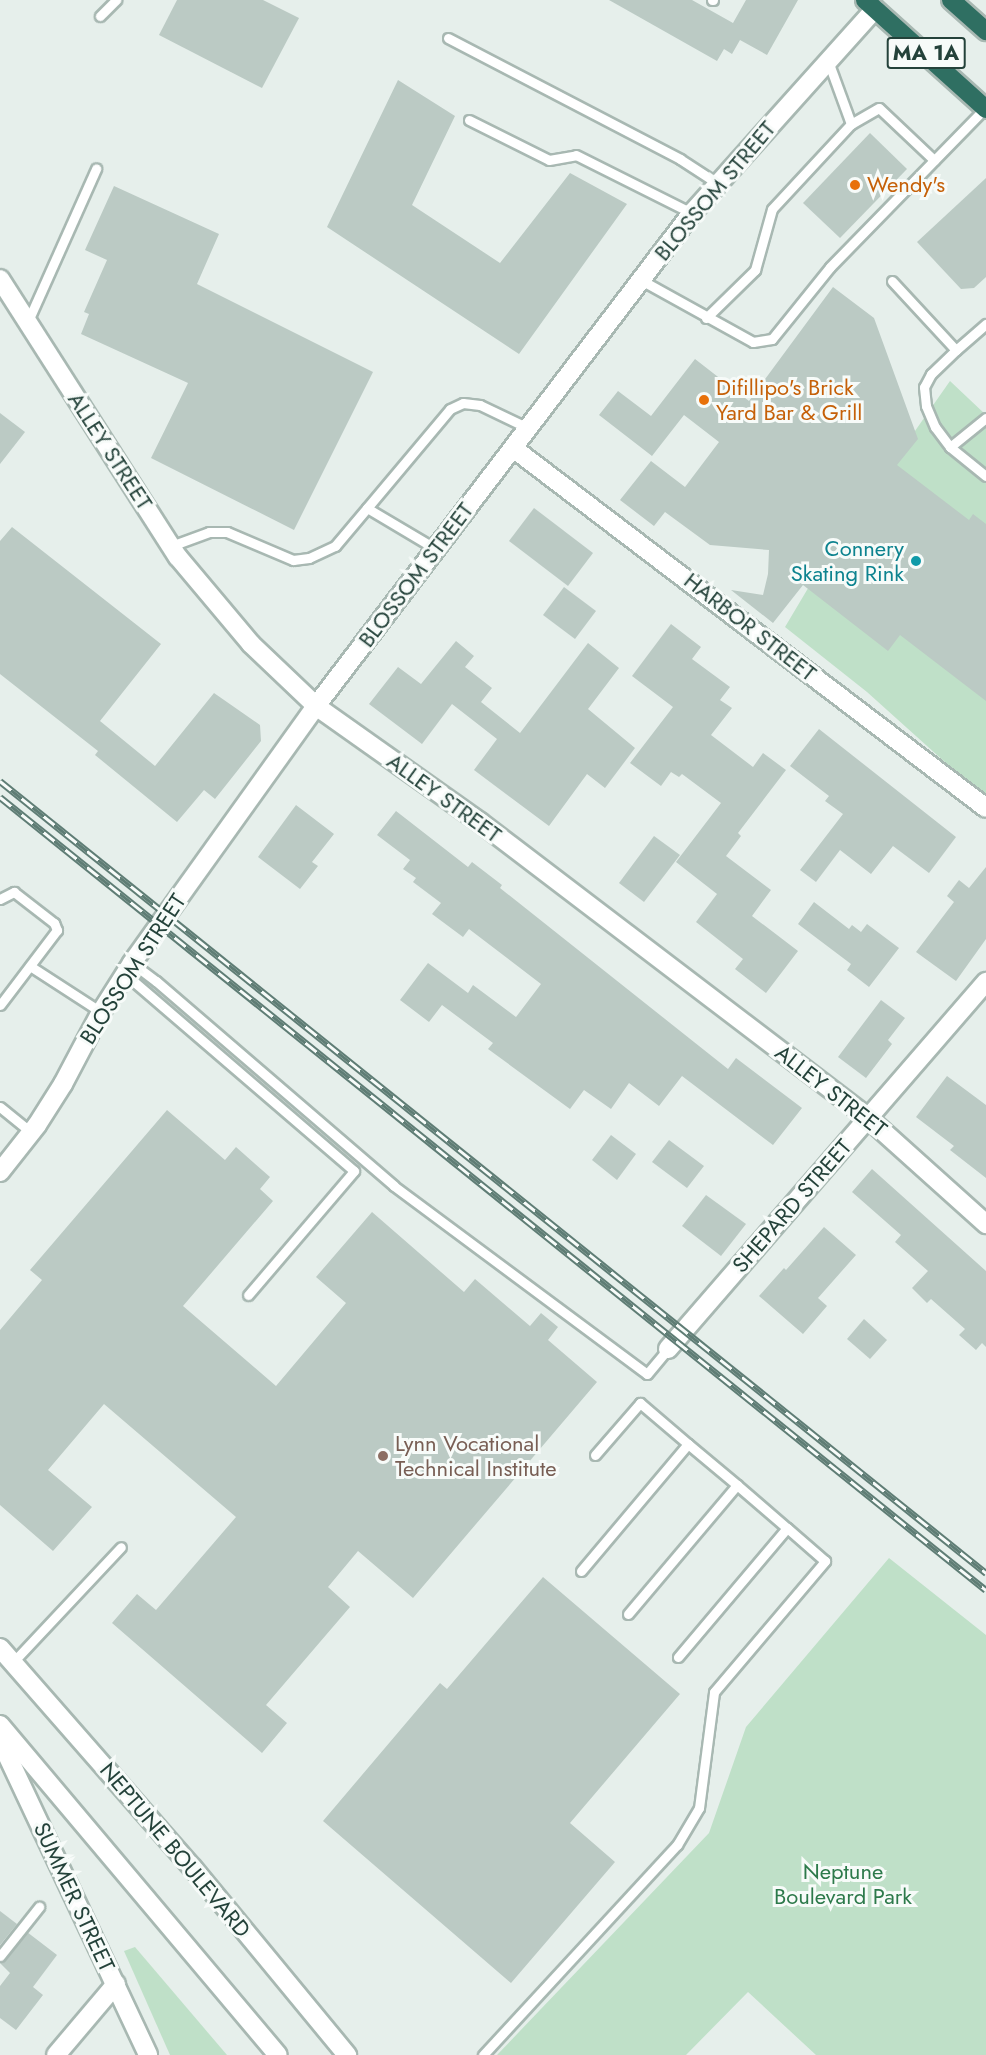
<!DOCTYPE html>
<style>
body{margin:0}
#map{position:relative;width:986px;height:2055px;overflow:hidden;background:#e6efeb;font-family:Jost,sans-serif}
div>[style]{position:absolute}
[style*='--x']{left:calc(var(--x)*1px);top:calc(var(--y)*1px);width:calc(var(--w)*1px);rotate:calc(var(--a)*1deg)}
.green>*{inset:0;background:#bfe0c8}
.building>*{inset:0;background:#bbcac4}
.roads{filter:drop-shadow(2px 0 #a8b8b2) drop-shadow(-2px 0 #a8b8b2) drop-shadow(0 2px #a8b8b2) drop-shadow(0 -2px #a8b8b2)}
.lane>*{height:9px;margin:-4.5px;padding:0 4.5px;transform-origin:4.5px;border-radius:4.5px;background:#fff}
.street>*{height:18px;margin:-9px;padding:0 9px;transform-origin:9px;border-radius:9px;background:#fff}
.secondary>*{height:18px;margin:-9px;padding:0 9px;transform-origin:9px;border-radius:9px;background:#fff}
.highway>*{height:18px;margin:-9px;padding:0 9px;transform-origin:9px;border-radius:9px;background:#2f6f62}
.rail>*{height:7px;margin-top:-3.5px;transform-origin:0;background:repeating-linear-gradient(90deg,#f7fbf9 0 14px,#5f7d75 0 28px);box-sizing:border-box;border-block:2px solid #5f7d75}
.dots>*{width:16px;height:16px;translate:-50% -50%;box-sizing:border-box;border:3px solid #f7fbf9;border-radius:50%}
span{translate:-50% -50%;white-space:nowrap;text-align:center;line-height:1.15;-webkit-text-stroke:6px #f7fbf9;paint-order:stroke}
.shield-label span{padding:2px 4px;background:#f7fbf9;border:2px solid;border-radius:4px;-webkit-text-stroke-width:0}
.shield-label{font-size:21px;color:#24423a;font-weight:700}
.food-label{font-size:22px;color:#c56008}
.left{translate:0 -50%;text-align:left}
.street-label{font-size:22px;color:#24423a}
.culture-label{font-size:22px;color:#0d838f}
.right{translate:-100% -50%;text-align:right}
.education-label{font-size:22px;color:#785e54}
.park-label{font-size:22px;color:#2d7a4b}
</style>
<div id="map">
<div class="green">
<div style="clip-path:polygon(950px 381px,986px 415px,986px 799px,867px 692px,785px 627px,826px 558px)"></div>
<div style="clip-path:polygon(889px 1558px,986px 1635px,986px 2055px,816px 2055px,748px 1992px,686px 2055px,497px 2055px,709px 1833px,746px 1727px)"></div>
<div style="clip-path:polygon(135px 1947px,227px 2055px,170px 2055px,124px 1951px)"></div>
</div>
<div class="building">
<div style="clip-path:polygon(177px 0,263px 0,299px 18px,262px 88px,159px 35px)"></div>
<div style="clip-path:polygon(609px 0,692px 0,733px 23px,746px 0,798px 0,767px 55px,740px 40px,732px 54px,724px 49px,717px 61px)"></div>
<div style="clip-path:polygon(398px 80px,455px 116px,412px 205px,500px 263px,570px 173px,627px 204px,519px 354px,327px 227px)"></div>
<div style="clip-path:polygon(870px 133px,907px 169px,840px 238px,803px 203px)"></div>
<div style="clip-path:polygon(986px 178px,986px 277px,974px 288px,961px 289px,917px 242px)"></div>
<div style="clip-path:polygon(114px 186px,219px 234px,197px 284px,373px 372px,294px 530px,151px 458px,188px 383px,81px 334px,89px 314px,84px 312px,107px 260px,85px 250px)"></div>
<div style="clip-path:polygon(833px 287px,874px 318px,918px 439px,897px 465px,969px 520px,973px 514px,986px 524px,986px 701px,900px 635px,888px 651px,803px 585px,773px 623px,731px 590px,763px 595px,768px 574px,769px 550px,710px 545px,665px 512px,654px 526px,620px 500px,651px 461px,685px 487px,719px 442px,684px 415px,652px 456px,599px 415px,618px 391px,651px 416px,695px 359px,749px 401px)"></div>
<div style="clip-path:polygon(0 413px,25px 432px,0 464px)"></div>
<div style="clip-path:polygon(534px 508px,593px 553px,568px 586px,509px 541px)"></div>
<div style="clip-path:polygon(12px 527px,161px 644px,100px 721px,155px 766px,214px 693px,260px 725px,261px 741px,215px 799px,204px 790px,177px 822px,95px 755px,98px 751px,0 674px,0 541px)"></div>
<div style="clip-path:polygon(564px 587px,596px 611px,575px 639px,543px 615px)"></div>
<div style="clip-path:polygon(671px 624px,701px 647px,692px 659px,730px 687px,720px 700px,732px 708px,711px 735px,753px 767px,763px 753px,786px 770px,738px 833px,741px 836px,726px 856px,771px 890px,752px 916px,798px 951px,766px 993px,735px 969px,743px 959px,696px 922px,717px 894px,676px 862px,721px 803px,682px 774px,679px 777px,671px 772px,661px 786px,630px 763px,673px 707px,632px 676px)"></div>
<div style="clip-path:polygon(456px 641px,474px 656px,465px 667px,492px 688px,481px 702px,520px 733px,588px 643px,619px 668px,588px 709px,635px 748px,605px 788px,587px 774px,549px 826px,474px 770px,497px 739px,452px 704px,422px 744px,369px 704px,398px 667px,421px 684px)"></div>
<div style="clip-path:polygon(819px 729px,956px 837px,929px 873px,893px 846px,871px 874px,840px 850px,816px 882px,800px 870px,843px 814px,825px 801px,829px 796px,790px 766px)"></div>
<div style="clip-path:polygon(296px 805px,334px 834px,312px 862px,318px 866px,300px 889px,258px 857px)"></div>
<div style="clip-path:polygon(396px 811px,468px 867px,472px 862px,502px 885px,500px 888px,728px 1069px,736px 1058px,802px 1108px,773px 1145px,682px 1076px,659px 1106px,629px 1083px,611px 1109px,584px 1090px,570px 1109px,488px 1049px,493px 1043px,442px 1005px,429px 1022px,400px 1000px,428px 963px,468px 993px,473px 985px,516px 1017px,541px 984px,469px 929px,463px 937px,432px 914px,441px 903px,413px 882px,416px 878px,403px 869px,410px 860px,377px 835px)"></div>
<div style="clip-path:polygon(654px 836px,680px 855px,644px 902px,619px 883px)"></div>
<div style="clip-path:polygon(986px 867px,986px 939px,956px 981px,916px 952px,954px 902px,947px 896px,959px 880px,969px 888px)"></div>
<div style="clip-path:polygon(814px 902px,849px 929px,852px 925px,861px 932px,867px 924px,899px 948px,869px 987px,847px 970px,851px 964px,798px 924px)"></div>
<div style="clip-path:polygon(881px 1000px,905px 1018px,888px 1040px,892px 1044px,866px 1078px,838px 1057px)"></div>
<div style="clip-path:polygon(947px 1076px,986px 1105px,986px 1178px,950px 1150px,954px 1146px,916px 1117px)"></div>
<div style="clip-path:polygon(167px 1110px,225px 1160px,236px 1147px,270px 1177px,260px 1189px,273px 1201px,183px 1306px,276px 1386px,346px 1303px,316px 1277px,372px 1212px,464px 1292px,475px 1279px,530px 1326px,541px 1313px,558px 1327px,548px 1340px,597px 1382px,413px 1598px,358px 1551px,328px 1587px,350px 1607px,266px 1705px,287px 1723px,262px 1753px,112px 1623px,137px 1594px,156px 1610px,236px 1517px,104px 1404px,48px 1470px,92px 1507px,53px 1551px,0 1505px,0 1330px,42px 1280px,30px 1270px)"></div>
<div style="clip-path:polygon(611px 1135px,636px 1154px,617px 1180px,592px 1160px)"></div>
<div style="clip-path:polygon(669px 1140px,704px 1166px,687px 1188px,652px 1162px)"></div>
<div style="clip-path:polygon(872px 1169px,986px 1271px,986px 1347px,982px 1343px,976px 1350px,959px 1335px,965px 1329px,931px 1299px,927px 1303px,912px 1288px,928px 1271px,895px 1242px,901px 1235px,852px 1192px)"></div>
<div style="clip-path:polygon(706px 1195px,746px 1224px,721px 1256px,682px 1226px)"></div>
<div style="clip-path:polygon(824px 1227px,856px 1255px,818px 1298px,827px 1306px,803px 1334px,759px 1296px,784px 1268px,786px 1270px)"></div>
<div style="clip-path:polygon(864px 1319px,887px 1340px,870px 1359px,847px 1339px)"></div>
<div style="clip-path:polygon(543px 1577px,680px 1694px,570px 1823px,615px 1862px,511px 1983px,323px 1821px,440px 1683px,447px 1689px)"></div>
<div style="clip-path:polygon(0 1911px,17px 1924px,0 1945px)"></div>
<div style="clip-path:polygon(27px 1932px,57px 1955px,33px 1987px,43px 1995px,16px 2030px,0 2018px,0 1986px,10px 1973px,0 1963px,5px 1960px)"></div>
</div>
<div class="roads">
<div class="lane">
<div style="--x:712;--y:0;--w:1;--a:0"></div>
<div style="--x:100;--y:16;--w:23;--a:-45"></div>
<div style="--x:448;--y:38;--w:262;--a:27.5"></div>
<div style="--x:680;--y:159;--w:44;--a:33"></div>
<div style="--x:828;--y:61;--w:67;--a:69.9"></div>
<div style="--x:469;--y:120;--w:89;--a:26.6"></div>
<div style="--x:549;--y:160;--w:27;--a:-10"></div>
<div style="--x:576;--y:155;--w:130;--a:26.6"></div>
<div style="--x:641;--y:280;--w:128;--a:29"></div>
<div style="--x:753;--y:342;--w:19;--a:-9"></div>
<div style="--x:772;--y:339;--w:92;--a:-51.1"></div>
<div style="--x:830;--y:267;--w:222;--a:-45.7"></div>
<div style="--x:892;--y:281;--w:94;--a:47.2"></div>
<div style="--x:956;--y:350;--w:35;--a:136"></div>
<div style="--x:931;--y:374;--w:15;--a:118"></div>
<div style="--x:924;--y:387;--w:19;--a:84"></div>
<div style="--x:926;--y:406;--w:23;--a:67"></div>
<div style="--x:935;--y:427;--w:25;--a:53"></div>
<div style="--x:950;--y:447;--w:46;--a:38.9"></div>
<div style="--x:706;--y:318;--w:69;--a:-44.4"></div>
<div style="--x:755;--y:270;--w:63;--a:-74.4"></div>
<div style="--x:772;--y:209;--w:116;--a:-47.1"></div>
<div style="--x:851;--y:124;--w:32;--a:-30"></div>
<div style="--x:879;--y:108;--w:76;--a:43.4"></div>
<div style="--x:28;--y:321;--w:167;--a:-65.9"></div>
<div style="--x:956;--y:350;--w:40;--a:-41"></div>
<div style="--x:950;--y:447;--w:46;--a:-38.9"></div>
<div style="--x:367;--y:508;--w:129;--a:-50"></div>
<div style="--x:450;--y:409;--w:14;--a:-25"></div>
<div style="--x:463;--y:403;--w:17;--a:7"></div>
<div style="--x:480;--y:405;--w:53;--a:25.6"></div>
<div style="--x:171;--y:546;--w:40;--a:-20.2"></div>
<div style="--x:209;--y:532;--w:18;--a:0"></div>
<div style="--x:227;--y:532;--w:72;--a:23"></div>
<div style="--x:293;--y:560;--w:16;--a:-7"></div>
<div style="--x:309;--y:558;--w:29;--a:-25"></div>
<div style="--x:335;--y:546;--w:50;--a:-49.9"></div>
<div style="--x:367;--y:508;--w:80;--a:30.7"></div>
<div style="--x:0;--y:899;--w:16;--a:-27"></div>
<div style="--x:14;--y:892;--w:51;--a:37.8"></div>
<div style="--x:54;--y:923;--w:8;--a:67"></div>
<div style="--x:57;--y:930;--w:94;--a:127.2"></div>
<div style="--x:132;--y:963;--w:30;--a:37"></div>
<div style="--x:156;--y:981;--w:314;--a:40.7"></div>
<div style="--x:394;--y:1186;--w:315;--a:36.6"></div>
<div style="--x:647;--y:1374;--w:33;--a:-50"></div>
<div style="--x:30;--y:966;--w:85;--a:32.9"></div>
<div style="--x:125;--y:974;--w:302;--a:40.7"></div>
<div style="--x:354;--y:1171;--w:163;--a:130.5"></div>
<div style="--x:0;--y:1107;--w:40;--a:39"></div>
<div style="--x:595;--y:1455;--w:69;--a:-49.1"></div>
<div style="--x:640;--y:1403;--w:63;--a:40.5"></div>
<div style="--x:581;--y:1571;--w:166;--a:-49.9"></div>
<div style="--x:688;--y:1444;--w:64;--a:39.9"></div>
<div style="--x:628;--y:1614;--w:169;--a:-49.8"></div>
<div style="--x:737;--y:1485;--w:66;--a:40.7"></div>
<div style="--x:14;--y:1661;--w:156;--a:-46.8"></div>
<div style="--x:0;--y:1956;--w:63;--a:-51.5"></div>
<div style="--x:483;--y:2055;--w:286;--a:-47.3"></div>
<div style="--x:677;--y:1845;--w:43;--a:-59.3"></div>
<div style="--x:699;--y:1808;--w:117;--a:-82.6"></div>
<div style="--x:714;--y:1692;--w:172;--a:-49.7"></div>
<div style="--x:825;--y:1561;--w:50;--a:-139"></div>
<div style="--x:787;--y:1528;--w:169;--a:130.2"></div>
</div>
<div class="street">
<div style="--x:0;--y:279;--w:330;--a:57.4"></div>
<div style="--x:178;--y:557;--w:114;--a:50"></div>
<div style="--x:251;--y:644;--w:90;--a:43.6"></div>
<div style="--x:316;--y:706;--w:201;--a:35.3"></div>
<div style="--x:480;--y:822;--w:488;--a:37.3"></div>
<div style="--x:868;--y:1118;--w:159;--a:41.9"></div>
<div style="--x:513;--y:448;--w:594;--a:37.27"></div>
<div style="--x:668;--y:1349;--w:486;--a:-49.1"></div>
<div style="--x:56;--y:2055;--w:93;--a:-49.8"></div>
</div>
<div class="secondary">
<div style="--x:0;--y:1172;--w:60;--a:-51.8"></div>
<div style="--x:37;--y:1125;--w:49;--a:-57.6"></div>
<div style="--x:63;--y:1084;--w:81;--a:-62.2"></div>
<div style="--x:101;--y:1012;--w:58;--a:-57.7"></div>
<div style="--x:132;--y:963;--w:316;--a:-54.4"></div>
<div style="--x:316;--y:706;--w:620;--a:-52.67"></div>
<div style="--x:692;--y:213;--w:274;--a:-48.1"></div>
<div style="--x:0;--y:1648;--w:291;--a:48.8"></div>
<div style="--x:192;--y:1867;--w:244;--a:50.5"></div>
<div style="--x:0;--y:1725;--w:431;--a:49.9"></div>
<div style="--x:0;--y:1740;--w:348;--a:64.8"></div>
</div>
<div class="highway">
<div style="--x:865;--y:0;--w:163;--a:42"></div>
<div style="--x:951;--y:0;--w:47;--a:41.5"></div>
</div>
</div>
<div class="rail">
<div style="--x:0;--y:781;--w:1265;--a:38.77"></div>
<div style="--x:0;--y:797;--w:1265;--a:38.81"></div>
</div>
<div class="dots">
<div style="left:855px;top:185px;background:#e8710a"></div>
<div style="left:704px;top:400px;background:#e8710a"></div>
<div style="left:916px;top:561px;background:#0f9aa8"></div>
<div style="left:383px;top:1456px;background:#8d6e63"></div>
</div>
<div class="shield-label">
<span style="left:926px;top:53px">MA 1A</span>
</div>
<div class="food-label">
<span class="left" style="left:867px;top:185px">Wendy's</span>
<span class="left" style="left:716px;top:400px">Difillipo's Brick<br>Yard Bar &amp; Grill</span>
</div>
<div class="street-label">
<span style="left:715px;top:191px;rotate:-50deg">BLOSSOM STREET</span>
<span style="left:110px;top:451px;rotate:57deg">ALLEY STREET</span>
<span style="left:416px;top:575px;rotate:-53deg">BLOSSOM STREET</span>
<span style="left:750px;top:627px;rotate:38deg">HARBOR STREET</span>
<span style="left:444px;top:798px;rotate:36deg">ALLEY STREET</span>
<span style="left:133px;top:969px;rotate:-57deg">BLOSSOM STREET</span>
<span style="left:831px;top:1091px;rotate:38deg">ALLEY STREET</span>
<span style="left:792px;top:1206px;rotate:-49deg">SHEPARD STREET</span>
<span style="left:175px;top:1850px;rotate:50deg">NEPTUNE BOULEVARD</span>
<span style="left:74px;top:1897px;rotate:65deg">SUMMER STREET</span>
</div>
<div class="culture-label">
<span class="right" style="left:904px;top:561px">Connery<br>Skating Rink</span>
</div>
<div class="education-label">
<span class="left" style="left:395px;top:1456px">Lynn Vocational<br>Technical Institute</span>
</div>
<div class="park-label">
<span style="left:843px;top:1884px">Neptune<br>Boulevard Park</span>
</div>
</div>
